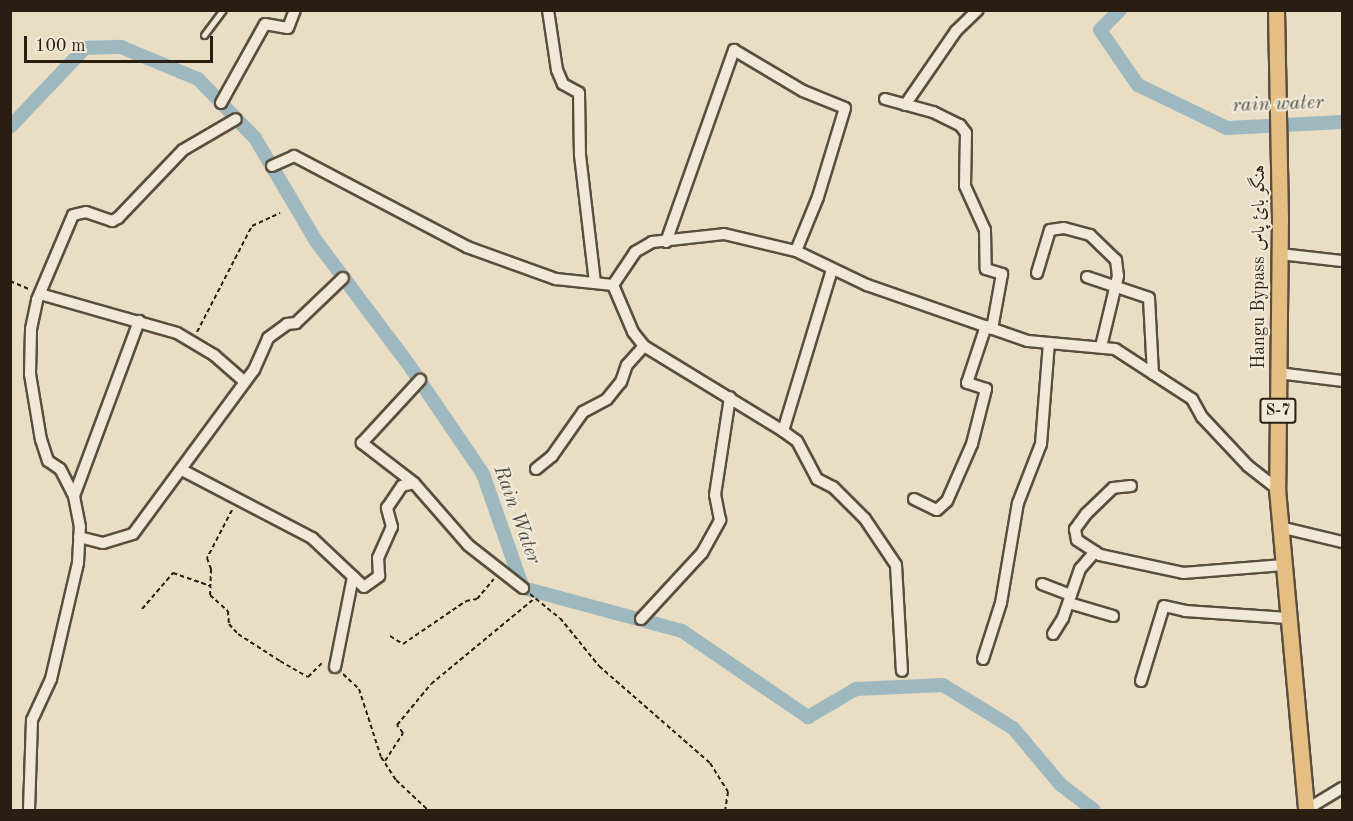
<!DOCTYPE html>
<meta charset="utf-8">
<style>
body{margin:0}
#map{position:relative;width:1353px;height:821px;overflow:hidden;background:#e9ddc3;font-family:"Old Standard TT",Amiri,serif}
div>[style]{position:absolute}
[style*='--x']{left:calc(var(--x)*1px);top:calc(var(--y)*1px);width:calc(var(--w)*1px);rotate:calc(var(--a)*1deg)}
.canal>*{height:14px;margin:-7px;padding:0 7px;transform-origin:7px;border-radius:7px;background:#9eb8bf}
.path>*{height:2px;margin-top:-1px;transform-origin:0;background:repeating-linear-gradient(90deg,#291e11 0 4.5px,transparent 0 7.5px)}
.roads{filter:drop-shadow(2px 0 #594e3e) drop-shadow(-2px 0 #594e3e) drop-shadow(0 2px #594e3e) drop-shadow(0 -2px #594e3e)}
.service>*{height:5px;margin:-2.5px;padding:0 2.5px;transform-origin:2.5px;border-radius:2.5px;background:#f1e9d8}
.minor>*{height:10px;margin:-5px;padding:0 5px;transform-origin:5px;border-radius:5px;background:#f1e9d8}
.primary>*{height:15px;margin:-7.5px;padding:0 7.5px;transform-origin:7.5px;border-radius:7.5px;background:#e4be82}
span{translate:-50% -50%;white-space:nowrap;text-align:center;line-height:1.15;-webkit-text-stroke:4.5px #f1e9d8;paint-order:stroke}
.shield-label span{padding:2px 4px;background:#f1e9d8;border:2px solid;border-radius:4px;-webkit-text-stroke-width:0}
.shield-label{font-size:16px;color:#291e11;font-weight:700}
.street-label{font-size:18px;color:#291e11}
.water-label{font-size:20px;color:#4c4c45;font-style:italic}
.frame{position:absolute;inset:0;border:12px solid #291e11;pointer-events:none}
.scale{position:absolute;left:24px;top:36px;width:189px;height:27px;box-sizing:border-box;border:3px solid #291e11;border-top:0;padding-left:8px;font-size:18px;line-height:21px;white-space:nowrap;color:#291e11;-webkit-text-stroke:4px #f1e9d8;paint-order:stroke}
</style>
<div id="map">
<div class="canal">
<div style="--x:1120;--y:10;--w:28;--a:135"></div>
<div style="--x:1100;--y:30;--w:67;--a:55.4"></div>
<div style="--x:1138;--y:85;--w:99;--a:25.8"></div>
<div style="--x:1227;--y:128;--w:115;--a:-3"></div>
<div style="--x:10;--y:127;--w:109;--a:-46.5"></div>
<div style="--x:85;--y:48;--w:36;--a:-2"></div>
<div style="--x:121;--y:47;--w:83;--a:22.6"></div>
<div style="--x:198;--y:79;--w:82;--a:46"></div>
<div style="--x:255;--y:138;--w:120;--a:59.4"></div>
<div style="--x:316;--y:241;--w:155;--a:53.1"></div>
<div style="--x:409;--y:365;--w:132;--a:55.8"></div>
<div style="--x:483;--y:474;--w:121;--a:70.7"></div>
<div style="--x:523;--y:588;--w:165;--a:15.1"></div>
<div style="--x:682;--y:631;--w:153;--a:34.3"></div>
<div style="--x:808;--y:717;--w:56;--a:-30.3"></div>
<div style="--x:856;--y:689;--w:87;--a:-2.6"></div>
<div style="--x:943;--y:685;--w:82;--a:31.6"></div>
<div style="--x:1013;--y:728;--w:75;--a:49.9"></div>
<div style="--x:1061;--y:785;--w:41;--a:37.1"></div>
</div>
<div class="path">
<div style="--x:10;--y:281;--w:21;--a:23"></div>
<div style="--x:197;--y:332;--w:119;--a:-62.6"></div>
<div style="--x:252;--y:226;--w:31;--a:-25"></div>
<div style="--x:232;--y:510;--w:54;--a:117.5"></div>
<div style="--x:207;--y:558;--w:12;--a:70"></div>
<div style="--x:211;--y:569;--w:26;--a:92"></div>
<div style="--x:210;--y:595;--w:24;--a:42"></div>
<div style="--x:228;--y:611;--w:13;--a:86"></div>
<div style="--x:229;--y:624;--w:13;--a:48"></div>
<div style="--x:238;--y:634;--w:50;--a:32.7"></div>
<div style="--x:280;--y:661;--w:32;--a:30"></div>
<div style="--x:308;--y:677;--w:21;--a:-45"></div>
<div style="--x:530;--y:594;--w:38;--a:39"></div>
<div style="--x:560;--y:618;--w:62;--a:50.9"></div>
<div style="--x:599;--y:666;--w:147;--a:41.1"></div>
<div style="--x:710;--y:763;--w:34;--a:58"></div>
<div style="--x:728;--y:792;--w:18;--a:99"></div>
<div style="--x:142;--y:609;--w:48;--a:-49.3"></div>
<div style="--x:173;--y:573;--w:39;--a:19"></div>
<div style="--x:390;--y:636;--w:15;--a:32"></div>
<div style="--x:403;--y:644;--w:76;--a:-34.3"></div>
<div style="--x:466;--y:601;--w:11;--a:-10"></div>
<div style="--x:477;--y:599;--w:26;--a:-50"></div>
<div style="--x:343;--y:674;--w:22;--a:43"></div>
<div style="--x:359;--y:689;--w:71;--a:72.1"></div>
<div style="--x:381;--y:757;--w:27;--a:57"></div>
<div style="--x:396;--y:780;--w:44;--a:43.2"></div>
<div style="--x:385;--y:761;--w:33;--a:-57"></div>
<div style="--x:403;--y:733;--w:10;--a:-127"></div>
<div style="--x:397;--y:725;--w:53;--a:-50.3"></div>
<div style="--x:431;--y:684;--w:135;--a:-39.6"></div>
</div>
<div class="roads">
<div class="service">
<div style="--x:204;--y:35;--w:31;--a:-53"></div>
</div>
<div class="minor">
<div style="--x:548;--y:10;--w:61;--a:81.5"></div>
<div style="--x:557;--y:70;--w:15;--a:67"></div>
<div style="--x:563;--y:84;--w:18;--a:29"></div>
<div style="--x:579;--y:93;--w:62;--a:89.1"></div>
<div style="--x:580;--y:155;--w:129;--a:83.3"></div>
<div style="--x:885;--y:99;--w:50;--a:15.2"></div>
<div style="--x:933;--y:112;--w:30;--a:26"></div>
<div style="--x:960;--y:125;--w:10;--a:53"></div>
<div style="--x:966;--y:133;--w:53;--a:91.1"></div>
<div style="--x:965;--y:186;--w:48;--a:65.6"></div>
<div style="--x:985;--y:230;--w:39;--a:89"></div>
<div style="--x:986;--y:269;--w:17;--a:17"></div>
<div style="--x:1002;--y:274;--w:56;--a:100.3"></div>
<div style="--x:221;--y:103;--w:90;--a:-60.9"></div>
<div style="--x:265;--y:24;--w:23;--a:10"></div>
<div style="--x:288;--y:28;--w:19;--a:-69"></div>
<div style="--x:905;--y:105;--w:90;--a:-55.4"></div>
<div style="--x:956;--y:31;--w:30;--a:-44"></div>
<div style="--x:272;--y:166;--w:24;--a:-24"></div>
<div style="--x:294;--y:156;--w:195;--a:27.7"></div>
<div style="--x:467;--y:247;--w:95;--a:19.8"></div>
<div style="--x:556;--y:279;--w:57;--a:6"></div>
<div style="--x:613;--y:285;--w:40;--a:-56"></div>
<div style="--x:635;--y:252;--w:20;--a:-30"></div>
<div style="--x:652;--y:242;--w:72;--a:-6.3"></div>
<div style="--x:724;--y:234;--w:74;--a:13.3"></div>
<div style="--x:796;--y:251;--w:79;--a:25.6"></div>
<div style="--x:867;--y:285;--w:170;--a:19.2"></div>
<div style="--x:1028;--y:341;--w:87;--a:5.3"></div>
<div style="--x:1115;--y:349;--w:92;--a:33"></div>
<div style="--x:1192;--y:399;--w:21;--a:61"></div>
<div style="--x:1202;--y:417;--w:67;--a:46.8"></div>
<div style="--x:1248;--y:466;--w:37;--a:38"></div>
<div style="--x:666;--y:242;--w:204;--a:-70.5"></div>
<div style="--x:734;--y:50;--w:80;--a:30.7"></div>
<div style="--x:803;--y:91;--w:45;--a:22"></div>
<div style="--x:845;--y:108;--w:93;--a:106.9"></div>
<div style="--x:818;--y:197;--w:58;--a:112.2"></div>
<div style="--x:1280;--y:254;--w:62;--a:6.4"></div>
<div style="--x:1037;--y:273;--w:45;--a:-73.2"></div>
<div style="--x:1050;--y:230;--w:14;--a:-8"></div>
<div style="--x:1064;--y:228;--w:27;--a:15"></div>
<div style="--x:1090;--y:235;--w:36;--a:44"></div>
<div style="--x:1116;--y:260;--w:16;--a:83"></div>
<div style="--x:1118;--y:276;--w:73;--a:103.5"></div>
<div style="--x:1087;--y:277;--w:65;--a:18.7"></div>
<div style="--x:1149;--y:298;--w:76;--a:87"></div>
<div style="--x:613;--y:285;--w:51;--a:66.9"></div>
<div style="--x:633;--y:332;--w:18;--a:52"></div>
<div style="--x:644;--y:346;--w:163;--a:31.4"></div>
<div style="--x:783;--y:431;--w:17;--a:36"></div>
<div style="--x:797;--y:441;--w:43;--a:62.2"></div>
<div style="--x:817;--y:479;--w:18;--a:27"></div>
<div style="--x:833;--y:487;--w:45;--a:45"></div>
<div style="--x:865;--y:519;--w:55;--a:56"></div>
<div style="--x:896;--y:565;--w:106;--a:86.8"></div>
<div style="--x:40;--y:294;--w:142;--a:15.9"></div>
<div style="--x:177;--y:333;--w:43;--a:30.7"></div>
<div style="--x:214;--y:355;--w:41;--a:41.1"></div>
<div style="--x:1278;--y:373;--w:64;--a:7.1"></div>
<div style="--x:783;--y:431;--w:168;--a:-73.1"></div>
<div style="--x:536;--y:469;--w:21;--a:-39"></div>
<div style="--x:552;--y:456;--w:54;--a:-54.8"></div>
<div style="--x:583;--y:412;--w:27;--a:-28"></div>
<div style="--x:607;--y:399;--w:22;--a:-51"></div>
<div style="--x:621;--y:382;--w:18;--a:-71"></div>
<div style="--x:627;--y:365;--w:25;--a:-48"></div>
<div style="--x:182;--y:470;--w:147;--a:27.6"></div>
<div style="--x:312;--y:538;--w:71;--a:43.3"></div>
<div style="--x:364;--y:587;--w:19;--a:-36"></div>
<div style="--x:379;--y:576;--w:18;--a:-93"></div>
<div style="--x:378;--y:558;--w:34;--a:-66"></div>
<div style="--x:392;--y:527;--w:20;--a:-105"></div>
<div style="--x:387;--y:508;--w:27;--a:-56"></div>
<div style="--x:402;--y:486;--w:12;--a:-14"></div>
<div style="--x:414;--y:483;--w:82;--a:48.9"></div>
<div style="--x:468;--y:545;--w:70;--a:38"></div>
<div style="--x:414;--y:483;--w:66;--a:-142.4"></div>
<div style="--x:362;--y:443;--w:86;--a:-47.4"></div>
<div style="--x:1131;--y:486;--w:18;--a:174"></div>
<div style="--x:1113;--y:488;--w:37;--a:136"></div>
<div style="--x:1086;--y:514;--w:19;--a:126"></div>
<div style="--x:1075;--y:529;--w:11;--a:80"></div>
<div style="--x:1077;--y:540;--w:27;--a:33"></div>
<div style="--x:1100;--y:555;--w:85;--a:12.2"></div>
<div style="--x:1183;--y:573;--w:101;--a:-4.5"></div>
<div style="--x:74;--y:496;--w:187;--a:-69.6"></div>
<div style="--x:914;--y:499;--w:25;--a:26"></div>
<div style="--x:937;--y:510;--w:13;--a:-42"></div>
<div style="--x:947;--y:501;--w:62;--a:-66.3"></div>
<div style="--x:972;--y:444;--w:57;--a:-75.7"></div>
<div style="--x:986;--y:389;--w:20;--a:-162"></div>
<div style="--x:967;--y:383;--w:60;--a:-71.6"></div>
<div style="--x:1280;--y:527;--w:64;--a:13.6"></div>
<div style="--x:79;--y:537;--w:25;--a:14"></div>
<div style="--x:103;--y:543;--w:31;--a:-17"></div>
<div style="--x:133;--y:534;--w:204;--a:-53.6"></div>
<div style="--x:254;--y:370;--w:35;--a:-66"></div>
<div style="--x:268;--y:338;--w:24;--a:-36"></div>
<div style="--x:287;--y:324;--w:9;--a:-6"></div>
<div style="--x:296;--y:323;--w:65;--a:-43.8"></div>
<div style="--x:1042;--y:584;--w:31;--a:21"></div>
<div style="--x:1069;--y:603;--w:46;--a:16.5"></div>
<div style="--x:641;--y:619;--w:90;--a:-47.3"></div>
<div style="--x:702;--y:553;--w:38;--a:-61"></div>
<div style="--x:720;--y:520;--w:25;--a:-101"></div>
<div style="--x:715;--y:495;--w:99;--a:-81.3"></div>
<div style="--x:1053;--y:634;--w:19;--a:-58"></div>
<div style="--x:1063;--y:618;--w:52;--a:-70.9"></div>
<div style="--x:1080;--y:569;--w:23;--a:-49"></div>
<div style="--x:983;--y:659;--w:59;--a:-72.2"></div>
<div style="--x:1001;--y:603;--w:101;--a:-80.4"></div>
<div style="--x:1018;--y:503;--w:63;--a:-68.7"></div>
<div style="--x:1041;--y:444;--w:101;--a:-85.5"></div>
<div style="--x:335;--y:667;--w:92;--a:-78.7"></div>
<div style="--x:1141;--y:681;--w:78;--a:-73"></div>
<div style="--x:1164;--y:606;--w:22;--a:13"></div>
<div style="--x:1185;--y:611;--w:103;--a:3.9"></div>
<div style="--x:29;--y:810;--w:90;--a:-88.1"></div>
<div style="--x:32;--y:720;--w:45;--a:-65.1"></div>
<div style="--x:51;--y:679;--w:119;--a:-76.9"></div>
<div style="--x:78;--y:563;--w:36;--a:-87"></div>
<div style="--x:80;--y:527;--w:32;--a:-101"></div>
<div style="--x:74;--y:496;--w:30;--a:-117"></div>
<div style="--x:60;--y:469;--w:14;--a:-146"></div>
<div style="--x:48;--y:461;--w:22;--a:-108"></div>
<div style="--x:41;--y:440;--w:67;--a:-99.5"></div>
<div style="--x:30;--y:374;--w:45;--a:-88.7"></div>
<div style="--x:31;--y:329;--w:30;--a:-78"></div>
<div style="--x:37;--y:300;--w:92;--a:-67"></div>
<div style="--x:73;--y:215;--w:13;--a:-13"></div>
<div style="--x:86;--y:212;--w:28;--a:19"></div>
<div style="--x:112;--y:221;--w:7;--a:-27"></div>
<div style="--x:118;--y:218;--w:94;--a:-46.3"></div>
<div style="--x:183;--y:150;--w:61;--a:-30.3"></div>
<div style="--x:1306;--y:810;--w:42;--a:-31.4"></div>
</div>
<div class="primary">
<div style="--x:1276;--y:10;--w:209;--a:88.9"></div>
<div style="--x:1280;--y:219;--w:270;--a:90.6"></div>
<div style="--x:1277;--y:489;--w:322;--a:84.8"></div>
</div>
</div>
<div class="shield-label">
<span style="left:1278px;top:411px">S-7</span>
</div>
<div class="street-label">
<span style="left:1259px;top:267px;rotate:-90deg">Hangu Bypass ہنگو بائ پاس</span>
</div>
<div class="water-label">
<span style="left:1278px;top:105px;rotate:-2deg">rain water</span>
<span style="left:516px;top:515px;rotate:70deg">Rain Water</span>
</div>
<div class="frame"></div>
<div class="scale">100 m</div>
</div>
